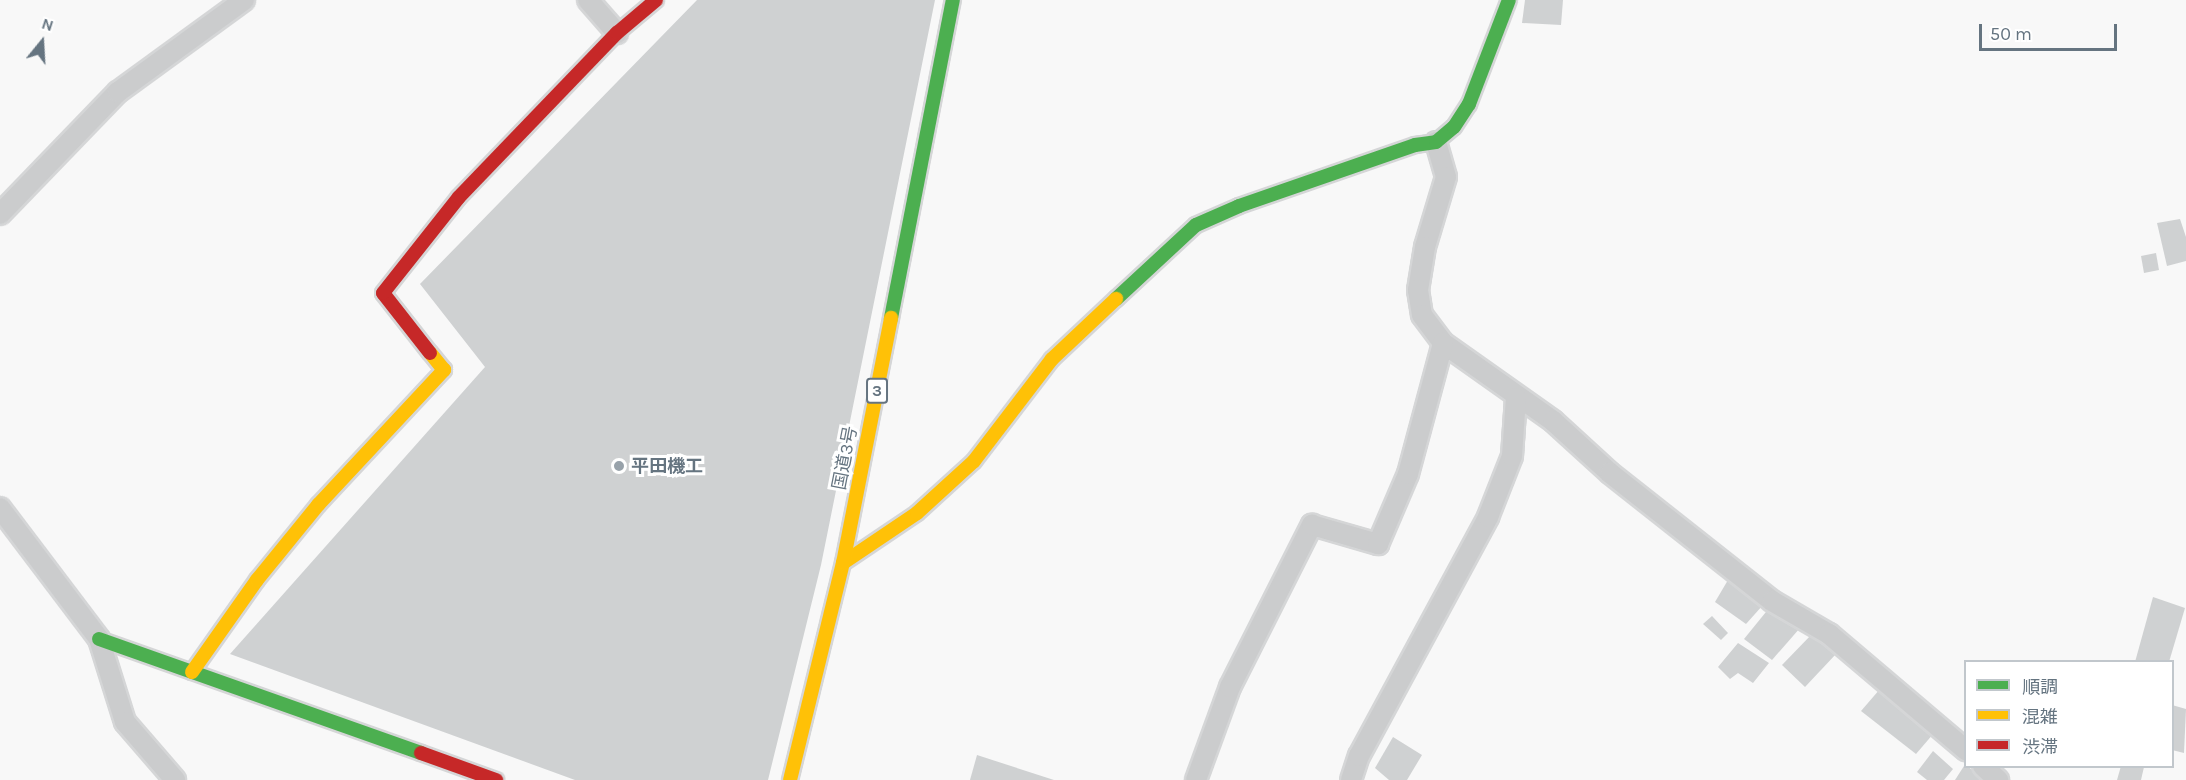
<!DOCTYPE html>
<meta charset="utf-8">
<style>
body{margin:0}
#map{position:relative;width:2186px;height:780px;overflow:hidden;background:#f8f8f8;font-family:Karla,"Noto Sans JP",sans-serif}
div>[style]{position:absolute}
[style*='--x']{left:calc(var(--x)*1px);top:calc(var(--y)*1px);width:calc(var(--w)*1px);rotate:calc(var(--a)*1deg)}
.building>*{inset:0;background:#cfd1d2}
.roads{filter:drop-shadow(2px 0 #d5d6d7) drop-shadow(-2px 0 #d5d6d7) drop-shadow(0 2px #d5d6d7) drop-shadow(0 -2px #d5d6d7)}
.street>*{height:20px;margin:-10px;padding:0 10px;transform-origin:10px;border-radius:10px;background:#cbcccd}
.fast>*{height:14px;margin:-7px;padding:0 7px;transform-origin:7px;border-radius:7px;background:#4caf50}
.slow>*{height:14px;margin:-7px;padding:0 7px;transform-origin:7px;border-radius:7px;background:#ffc107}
.jam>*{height:14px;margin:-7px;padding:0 7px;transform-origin:7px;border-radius:7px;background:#c62828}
.dots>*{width:16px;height:16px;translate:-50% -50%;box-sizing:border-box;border:3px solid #fff;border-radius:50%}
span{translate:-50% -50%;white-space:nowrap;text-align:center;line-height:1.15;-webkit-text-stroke:6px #fff;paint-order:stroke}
.shield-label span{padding:2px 4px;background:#fff;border:2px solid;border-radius:4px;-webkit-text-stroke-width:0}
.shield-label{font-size:16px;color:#657480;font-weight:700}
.street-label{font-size:18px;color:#657480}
.poi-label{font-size:18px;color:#657480;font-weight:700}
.left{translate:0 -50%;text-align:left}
.legend{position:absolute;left:1964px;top:660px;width:210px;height:108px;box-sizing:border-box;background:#fff;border:2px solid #c1c7cc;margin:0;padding:8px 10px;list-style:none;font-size:18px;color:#657480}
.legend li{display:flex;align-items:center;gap:12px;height:30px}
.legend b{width:30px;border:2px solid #c1c7cc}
.north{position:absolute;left:12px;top:12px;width:60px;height:60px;-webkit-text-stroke:4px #fff;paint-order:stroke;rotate:18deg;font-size:16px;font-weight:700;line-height:24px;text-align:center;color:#657480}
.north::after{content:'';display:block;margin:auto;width:21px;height:27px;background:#657480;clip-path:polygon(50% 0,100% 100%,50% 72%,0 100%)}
.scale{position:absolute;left:1979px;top:24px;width:138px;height:27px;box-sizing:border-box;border:3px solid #657480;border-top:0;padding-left:8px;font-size:18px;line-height:21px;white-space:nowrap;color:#657480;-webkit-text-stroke:4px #fff;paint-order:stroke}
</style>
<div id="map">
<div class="building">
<div style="clip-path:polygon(697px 0,935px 0,821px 565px,768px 780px,575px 780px,230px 654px,485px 367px,420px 284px)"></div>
<div style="clip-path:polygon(1525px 0,1563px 0,1561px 25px,1522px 23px)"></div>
<div style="clip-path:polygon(2180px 219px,2186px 237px,2186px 261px,2167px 266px,2157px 223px)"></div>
<div style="clip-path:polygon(2156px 253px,2159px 270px,2144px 273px,2141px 256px)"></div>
<div style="clip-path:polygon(1728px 580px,1763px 605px,1746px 624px,1715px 602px)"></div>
<div style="clip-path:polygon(2153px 597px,2185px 608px,2169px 662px,2135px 662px)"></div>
<div style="clip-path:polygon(1770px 607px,1800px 628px,1772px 660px,1744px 639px)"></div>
<div style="clip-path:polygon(1712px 616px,1728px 633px,1721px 640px,1703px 624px)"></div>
<div style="clip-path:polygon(1812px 634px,1836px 654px,1805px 687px,1782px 665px)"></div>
<div style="clip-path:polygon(1738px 643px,1769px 663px,1753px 683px,1738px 673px,1730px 679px,1718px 667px)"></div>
<div style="clip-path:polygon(1880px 689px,1934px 733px,1916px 754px,1861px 711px)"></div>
<div style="clip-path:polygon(2172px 705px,2186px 709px,2184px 753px,2172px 750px)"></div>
<div style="clip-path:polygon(1393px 737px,1422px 755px,1407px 780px,1389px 780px,1375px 768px)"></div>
<div style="clip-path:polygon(1933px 751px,1953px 769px,1944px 780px,1927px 780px,1917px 772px)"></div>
<div style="clip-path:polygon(977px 755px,1054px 780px,970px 780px)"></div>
<div style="clip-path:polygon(1964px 766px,1968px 766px,1982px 780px,1955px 780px)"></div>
<div style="clip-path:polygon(2121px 766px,2144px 767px,2141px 780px,2117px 780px)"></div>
</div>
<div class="roads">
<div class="street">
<div style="--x:588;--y:0;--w:44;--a:48.7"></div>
<div style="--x:1436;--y:142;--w:36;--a:74"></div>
<div style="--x:1446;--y:177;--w:73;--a:106.7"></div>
<div style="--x:1425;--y:247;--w:44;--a:99.2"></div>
<div style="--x:1418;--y:290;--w:25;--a:81"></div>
<div style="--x:1422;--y:315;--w:35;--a:53"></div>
<div style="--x:1443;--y:343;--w:135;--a:35.3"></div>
<div style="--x:1553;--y:421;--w:77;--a:42.4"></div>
<div style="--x:1610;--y:473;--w:206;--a:38.3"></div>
<div style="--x:1772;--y:601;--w:66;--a:30.1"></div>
<div style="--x:1829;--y:634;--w:180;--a:40.3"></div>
<div style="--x:0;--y:214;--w:170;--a:-46"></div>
<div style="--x:118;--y:92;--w:156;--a:-36.1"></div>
<div style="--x:0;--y:508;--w:164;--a:52.9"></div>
<div style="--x:99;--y:639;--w:87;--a:72.6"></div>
<div style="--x:125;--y:722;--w:77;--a:49.2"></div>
<div style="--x:1983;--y:766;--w:21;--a:43"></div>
<div style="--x:1196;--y:780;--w:99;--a:-69.9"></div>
<div style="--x:1230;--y:687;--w:182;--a:-63.2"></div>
<div style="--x:1312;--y:525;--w:69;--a:16.1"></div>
<div style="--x:1378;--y:544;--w:76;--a:-66.8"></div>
<div style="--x:1408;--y:474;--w:136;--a:-75"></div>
<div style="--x:1351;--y:780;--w:25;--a:-72"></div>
<div style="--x:1359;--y:756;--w:272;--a:-61.6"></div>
<div style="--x:1488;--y:517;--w:66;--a:-68.5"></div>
<div style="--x:1512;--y:456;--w:58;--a:-86.1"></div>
</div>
<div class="fast">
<div style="--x:1116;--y:299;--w:109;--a:-42.8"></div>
<div style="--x:1196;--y:225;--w:47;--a:-23.8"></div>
<div style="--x:1239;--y:206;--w:186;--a:-19.1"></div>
<div style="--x:1415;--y:145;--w:21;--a:-8"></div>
<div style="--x:1436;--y:142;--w:23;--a:-40"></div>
<div style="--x:1454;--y:127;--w:27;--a:-57"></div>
<div style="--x:1469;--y:104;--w:111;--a:-69"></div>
<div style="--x:891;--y:318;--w:324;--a:-79"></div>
<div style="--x:99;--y:639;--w:342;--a:19.5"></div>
</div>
<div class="slow">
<div style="--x:843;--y:563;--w:89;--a:-34"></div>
<div style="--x:917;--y:513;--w:77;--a:-42.4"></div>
<div style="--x:974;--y:461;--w:128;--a:-52.6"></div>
<div style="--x:1052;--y:359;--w:88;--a:-43.2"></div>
<div style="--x:192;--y:672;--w:113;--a:-54.8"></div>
<div style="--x:257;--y:580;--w:97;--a:-50.9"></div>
<div style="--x:318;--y:505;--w:185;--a:-47"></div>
<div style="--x:444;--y:370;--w:22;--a:-129"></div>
<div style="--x:790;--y:780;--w:223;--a:-76.3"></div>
<div style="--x:843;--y:563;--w:250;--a:-78.9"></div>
</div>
<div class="jam">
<div style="--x:430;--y:353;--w:76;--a:-128.1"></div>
<div style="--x:383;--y:293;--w:122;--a:-51.6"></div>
<div style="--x:459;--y:197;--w:228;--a:-46.1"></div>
<div style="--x:617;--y:33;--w:51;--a:-40.2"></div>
<div style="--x:421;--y:753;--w:80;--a:19.8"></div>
</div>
</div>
<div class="dots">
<div style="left:619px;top:466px;background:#98a2aa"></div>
</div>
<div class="shield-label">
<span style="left:877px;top:391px">3</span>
</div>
<div class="street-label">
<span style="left:845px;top:458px;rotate:-79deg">国道3号</span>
</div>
<div class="poi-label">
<span class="left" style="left:631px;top:466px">平田機工</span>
</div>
<ul class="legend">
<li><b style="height:8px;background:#4caf50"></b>順調</li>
<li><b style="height:8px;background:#ffc107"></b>混雑</li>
<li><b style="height:8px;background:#c62828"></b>渋滞</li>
</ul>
<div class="north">N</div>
<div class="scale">50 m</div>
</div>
